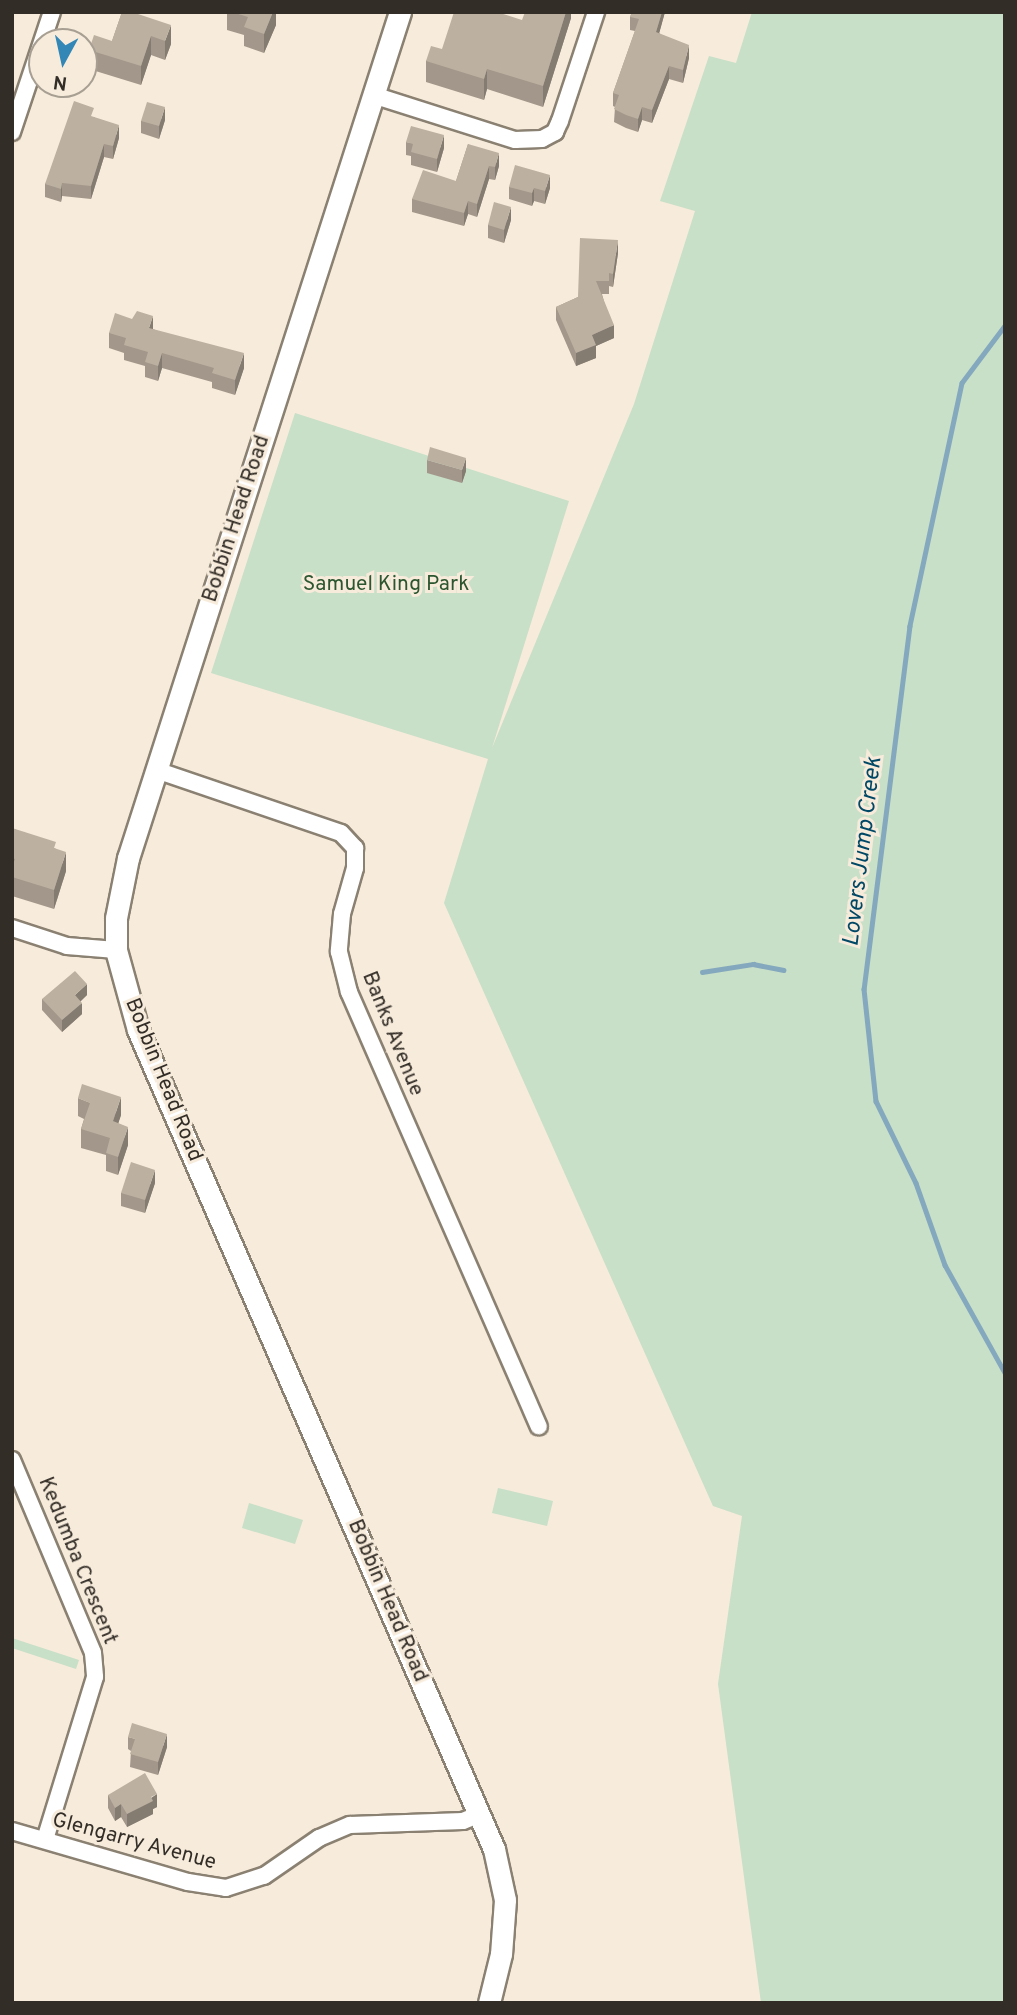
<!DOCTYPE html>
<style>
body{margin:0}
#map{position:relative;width:1017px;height:2015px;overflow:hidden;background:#f7ebdb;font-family:Overpass,sans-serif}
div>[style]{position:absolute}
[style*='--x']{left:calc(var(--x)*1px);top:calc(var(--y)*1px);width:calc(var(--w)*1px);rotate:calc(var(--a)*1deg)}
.green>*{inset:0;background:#c8dfc8}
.stream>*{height:4.5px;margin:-2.25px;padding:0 2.25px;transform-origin:2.25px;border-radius:2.25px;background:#84a8bd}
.roads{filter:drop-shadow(2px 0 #8b8172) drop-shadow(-2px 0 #8b8172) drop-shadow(0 2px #8b8172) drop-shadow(0 -2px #8b8172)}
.minor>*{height:16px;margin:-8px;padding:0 8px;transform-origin:8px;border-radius:8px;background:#fff}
.secondary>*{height:21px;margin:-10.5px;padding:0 10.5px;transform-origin:10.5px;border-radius:10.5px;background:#fff}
.wall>*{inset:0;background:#a2978a}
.shaded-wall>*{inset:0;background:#847b71}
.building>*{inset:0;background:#bcb0a1}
span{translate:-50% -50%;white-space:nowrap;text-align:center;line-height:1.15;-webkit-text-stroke:6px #f7ebdb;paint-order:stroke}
.street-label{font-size:21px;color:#322d27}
.park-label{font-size:21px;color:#2b562f}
.water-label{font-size:23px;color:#004865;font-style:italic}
.frame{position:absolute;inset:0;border:14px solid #322d27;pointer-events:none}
.north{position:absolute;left:28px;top:28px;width:70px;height:70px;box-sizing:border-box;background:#f7ebdb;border:2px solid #a89f93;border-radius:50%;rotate:188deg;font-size:19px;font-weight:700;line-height:28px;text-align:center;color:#322d27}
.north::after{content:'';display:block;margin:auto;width:24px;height:32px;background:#3387b7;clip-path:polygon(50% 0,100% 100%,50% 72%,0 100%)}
</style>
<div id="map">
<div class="green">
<div style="clip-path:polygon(752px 12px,1005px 12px,1005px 2003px,761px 2003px,718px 1684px,742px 1516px,713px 1506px,444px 903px,488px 759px,211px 673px,295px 413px,569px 501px,492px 748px,634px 404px,695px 211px,660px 201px,709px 56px,736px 63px)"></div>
<div style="clip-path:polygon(498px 1488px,553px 1501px,547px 1526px,492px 1513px)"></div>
<div style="clip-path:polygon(249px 1503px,303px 1520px,295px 1544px,242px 1528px)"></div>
<div style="clip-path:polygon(12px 1638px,79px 1660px,76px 1669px,12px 1648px)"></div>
</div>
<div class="stream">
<div style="--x:1005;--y:326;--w:71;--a:127"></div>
<div style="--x:962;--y:383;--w:249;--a:102.1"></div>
<div style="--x:910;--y:626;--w:366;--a:97.2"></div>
<div style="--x:864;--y:989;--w:113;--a:83.9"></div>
<div style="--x:876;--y:1101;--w:91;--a:64"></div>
<div style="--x:916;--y:1183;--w:87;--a:70.5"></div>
<div style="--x:945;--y:1265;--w:124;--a:60.9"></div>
<div style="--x:702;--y:972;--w:52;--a:-8.9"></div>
<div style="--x:753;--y:964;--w:31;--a:11"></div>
</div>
<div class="roads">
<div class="minor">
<div style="--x:373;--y:95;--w:149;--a:17.6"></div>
<div style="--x:515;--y:140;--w:27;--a:-2"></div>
<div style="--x:542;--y:139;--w:15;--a:-28"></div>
<div style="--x:555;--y:132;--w:12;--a:-66"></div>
<div style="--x:560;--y:121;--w:115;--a:-71.7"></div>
<div style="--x:12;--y:132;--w:126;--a:-71.6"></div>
<div style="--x:156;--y:770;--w:195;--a:18.8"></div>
<div style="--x:341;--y:833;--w:21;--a:47"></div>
<div style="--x:355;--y:848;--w:20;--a:90"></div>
<div style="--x:355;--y:868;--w:48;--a:105.8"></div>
<div style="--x:342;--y:914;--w:38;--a:95"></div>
<div style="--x:339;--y:952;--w:41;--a:76"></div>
<div style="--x:349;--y:992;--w:474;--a:66.4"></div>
<div style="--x:12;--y:928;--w:58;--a:18.1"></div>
<div style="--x:67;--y:946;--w:49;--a:4.7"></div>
<div style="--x:12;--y:1460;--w:209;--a:67.2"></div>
<div style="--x:93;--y:1653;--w:24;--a:85"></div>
<div style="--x:95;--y:1677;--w:170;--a:107.1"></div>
<div style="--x:12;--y:1831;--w:183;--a:16.2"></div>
<div style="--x:188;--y:1882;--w:38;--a:9"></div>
<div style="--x:226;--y:1888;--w:40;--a:-18"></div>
<div style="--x:264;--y:1876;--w:67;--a:-34.6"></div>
<div style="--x:319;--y:1838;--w:34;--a:-23"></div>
<div style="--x:350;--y:1825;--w:113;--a:-2"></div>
<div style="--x:463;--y:1821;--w:18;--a:-22"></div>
</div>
<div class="secondary">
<div style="--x:400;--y:12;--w:889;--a:107.82"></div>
<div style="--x:128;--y:858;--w:61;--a:101.3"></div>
<div style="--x:116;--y:918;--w:32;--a:90"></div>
<div style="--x:116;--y:950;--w:83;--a:74.6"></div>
<div style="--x:138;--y:1030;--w:893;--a:66.51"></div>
<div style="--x:494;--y:1849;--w:52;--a:77.8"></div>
<div style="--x:505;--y:1900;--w:54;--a:94.2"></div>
<div style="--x:501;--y:1954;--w:50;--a:103.8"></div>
</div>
</div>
<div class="wall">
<div style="clip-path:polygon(122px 12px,171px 44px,165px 60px,151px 55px,141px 85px,89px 69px,89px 50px,112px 41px)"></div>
<div style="clip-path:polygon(227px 12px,276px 12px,276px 25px,264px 53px,244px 46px,244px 35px,227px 30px)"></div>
<div style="clip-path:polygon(571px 12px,571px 18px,543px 107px,487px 89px,484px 100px,426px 82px,426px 61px,442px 49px,522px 20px)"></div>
<div style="clip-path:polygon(632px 12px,665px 12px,659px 33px,689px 58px,683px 83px,669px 79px,652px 123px,642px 120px,638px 132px,626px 128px,614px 122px,615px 107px,613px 106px,613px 93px,635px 31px,630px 30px,630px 17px)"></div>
<div style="clip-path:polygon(94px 117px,119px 138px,113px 159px,104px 157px,91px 199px,62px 196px,61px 202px,45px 197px,45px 184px)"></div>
<div style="clip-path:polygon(165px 120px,159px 139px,141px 133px,141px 121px)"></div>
<div style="clip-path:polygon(406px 142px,444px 148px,437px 172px,411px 165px,411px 156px,406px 155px)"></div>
<div style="clip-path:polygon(468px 144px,499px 166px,495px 180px,489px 179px,477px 217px,468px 214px,464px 226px,412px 212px,412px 199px,456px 181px)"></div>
<div style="clip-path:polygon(509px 187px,550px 188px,545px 204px,534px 201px,532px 206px,509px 199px)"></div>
<div style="clip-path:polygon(511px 220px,504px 243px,488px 238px,488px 225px)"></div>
<div style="clip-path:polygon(618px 253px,613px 287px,609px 286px,609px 294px,602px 294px,614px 338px,596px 346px,596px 358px,576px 366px,556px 320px,556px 307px,578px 297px)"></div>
<div style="clip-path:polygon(132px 319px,153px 329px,244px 368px,235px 395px,212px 388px,212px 382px,162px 368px,158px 381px,145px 377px,145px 366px,124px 360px,124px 353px,109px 348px,109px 333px)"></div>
<div style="clip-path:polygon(427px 460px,466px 471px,462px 483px,427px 473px)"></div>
<div style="clip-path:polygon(12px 828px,56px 849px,66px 871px,54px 909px,12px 896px)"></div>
<div style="clip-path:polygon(87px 995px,80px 1001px,82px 1014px,62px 1032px,42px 1010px,42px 999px)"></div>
<div style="clip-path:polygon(78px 1098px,121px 1115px,118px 1123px,128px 1145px,118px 1175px,106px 1171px,106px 1155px,81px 1148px,81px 1129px,84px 1119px,78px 1116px)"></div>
<div style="clip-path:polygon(155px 1183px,145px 1213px,121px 1206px,121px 1193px)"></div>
<div style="clip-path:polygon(128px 1737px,167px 1747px,158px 1775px,130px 1767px,131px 1751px,128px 1749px)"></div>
<div style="clip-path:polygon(108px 1795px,157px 1807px,153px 1809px,153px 1814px,127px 1827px,121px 1817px,115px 1821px,108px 1808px)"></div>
</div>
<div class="shaded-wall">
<div style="clip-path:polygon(273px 12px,276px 12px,276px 25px,264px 53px,264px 34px)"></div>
<div style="clip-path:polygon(566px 12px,571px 12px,571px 18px,543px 107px,543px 86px)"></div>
<div style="clip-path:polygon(662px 12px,665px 12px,656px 45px,656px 32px)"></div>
<div style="clip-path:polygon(171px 25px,171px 44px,165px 60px,165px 41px)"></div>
<div style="clip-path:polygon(151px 36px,151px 55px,141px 85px,141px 66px)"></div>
<div style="clip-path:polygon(689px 45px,689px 58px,683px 83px,683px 70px)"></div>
<div style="clip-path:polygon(669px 66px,669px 79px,652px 123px,652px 110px)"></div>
<div style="clip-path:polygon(487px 69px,487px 89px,484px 100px,484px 79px)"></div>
<div style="clip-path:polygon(165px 107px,165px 120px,159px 139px,159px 126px)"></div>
<div style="clip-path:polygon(642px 107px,642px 120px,638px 132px,638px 119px)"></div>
<div style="clip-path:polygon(119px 125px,119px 138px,113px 159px,113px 146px)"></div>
<div style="clip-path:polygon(444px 135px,444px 148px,437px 172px,437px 159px)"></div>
<div style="clip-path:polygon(104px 144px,104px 157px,91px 199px,91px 186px)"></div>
<div style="clip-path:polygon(499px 153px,499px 166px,495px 180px,495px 167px)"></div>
<div style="clip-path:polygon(489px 166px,489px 179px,477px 217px,477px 204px)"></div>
<div style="clip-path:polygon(550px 175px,550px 188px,545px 204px,545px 191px)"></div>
<div style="clip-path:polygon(62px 183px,62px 196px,61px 202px,61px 189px)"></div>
<div style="clip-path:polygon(534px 188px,534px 201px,532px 206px,532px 193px)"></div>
<div style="clip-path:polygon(468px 201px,468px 214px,464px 226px,464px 213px)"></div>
<div style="clip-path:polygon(511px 207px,511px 220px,504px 243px,504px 230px)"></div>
<div style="clip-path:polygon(618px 240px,618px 253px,613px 287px,613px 274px)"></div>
<div style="clip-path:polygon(153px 316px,153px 331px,149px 328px)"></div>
<div style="clip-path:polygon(614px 325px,614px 338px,596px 346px,596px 358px,576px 366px,576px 353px,592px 335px)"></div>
<div style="clip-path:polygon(162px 353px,162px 368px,158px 381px,158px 366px)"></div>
<div style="clip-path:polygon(244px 353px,244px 368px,235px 395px,235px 380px)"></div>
<div style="clip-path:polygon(466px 458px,466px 471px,462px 483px,462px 470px)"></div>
<div style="clip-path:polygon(66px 852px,66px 871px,54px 909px,54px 890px)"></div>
<div style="clip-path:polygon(87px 984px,87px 995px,75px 1007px,75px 995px)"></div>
<div style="clip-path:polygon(82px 1003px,82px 1014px,62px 1032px,62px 1020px)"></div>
<div style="clip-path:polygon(121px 1097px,121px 1115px,113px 1140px,113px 1121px)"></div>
<div style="clip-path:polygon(128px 1127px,128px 1145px,118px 1175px,118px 1157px)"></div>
<div style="clip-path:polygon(155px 1170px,155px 1183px,145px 1213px,145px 1200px)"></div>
<div style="clip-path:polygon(167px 1734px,167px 1747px,158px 1775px,158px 1762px)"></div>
<div style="clip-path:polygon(157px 1794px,157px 1807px,153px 1809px,153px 1814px,127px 1827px,127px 1814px)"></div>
<div style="clip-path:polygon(121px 1804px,121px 1817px,115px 1821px,115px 1808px)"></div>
</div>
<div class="building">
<div style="clip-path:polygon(122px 12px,132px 12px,171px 25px,165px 41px,151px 36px,141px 66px,89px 50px,94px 35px,112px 41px)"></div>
<div style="clip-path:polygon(232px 12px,273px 12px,264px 34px,244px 27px,248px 17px)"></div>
<div style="clip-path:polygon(454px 12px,497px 12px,522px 20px,525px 12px,566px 12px,543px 86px,487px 69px,484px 79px,426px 61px,431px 46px,442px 49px)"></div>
<div style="clip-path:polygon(632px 12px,662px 12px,656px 32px,689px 45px,683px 70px,669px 66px,652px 110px,642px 107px,638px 119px,626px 115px,614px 109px,619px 95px,613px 93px,639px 19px,630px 17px)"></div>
<div style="clip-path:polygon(74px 101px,94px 108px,91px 116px,119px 125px,113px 146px,104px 144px,91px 186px,62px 183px,61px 189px,45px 184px)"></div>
<div style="clip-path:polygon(147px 102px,165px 107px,159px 126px,141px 121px)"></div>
<div style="clip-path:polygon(411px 126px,444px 135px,437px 159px,411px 152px,413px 144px,406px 142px)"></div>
<div style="clip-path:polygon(468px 144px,499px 153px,495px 167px,489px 166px,477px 204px,468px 201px,464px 213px,412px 199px,423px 170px,456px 181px)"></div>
<div style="clip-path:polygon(515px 165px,550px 175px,545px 191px,534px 188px,532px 193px,509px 187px)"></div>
<div style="clip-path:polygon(494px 202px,511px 207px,504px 230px,488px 225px)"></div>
<div style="clip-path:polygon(580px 238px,618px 240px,613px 274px,609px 273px,609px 281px,596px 281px,614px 325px,592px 335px,596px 345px,576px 353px,556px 307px,578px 297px)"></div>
<div style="clip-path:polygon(137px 311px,153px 316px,149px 328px,244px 353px,235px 380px,212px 373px,214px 368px,162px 353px,158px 366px,145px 362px,148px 352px,124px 345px,126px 338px,109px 333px,115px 313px,132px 319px)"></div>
<div style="clip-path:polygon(430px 447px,466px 458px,462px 470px,427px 460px)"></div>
<div style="clip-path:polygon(12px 828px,56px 842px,54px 848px,66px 852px,54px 890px,12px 877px,12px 867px,15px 859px,12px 858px)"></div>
<div style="clip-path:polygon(75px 971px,87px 984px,75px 995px,82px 1003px,62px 1020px,42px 999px)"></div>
<div style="clip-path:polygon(82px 1084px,121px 1097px,113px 1121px,128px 1127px,118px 1157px,106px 1153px,110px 1138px,81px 1129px,90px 1103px,78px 1098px)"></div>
<div style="clip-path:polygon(131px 1162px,155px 1170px,145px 1200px,121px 1193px)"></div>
<div style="clip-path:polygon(132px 1723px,167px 1734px,158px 1762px,130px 1754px,135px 1739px,128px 1737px)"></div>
<div style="clip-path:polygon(145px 1773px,157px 1794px,151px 1797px,153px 1801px,127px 1814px,121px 1804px,115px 1808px,108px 1795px)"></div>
</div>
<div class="street-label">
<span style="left:237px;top:519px;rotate:-72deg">Bobbin Head Road</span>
<span style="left:392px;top:1034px;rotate:68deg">Banks Avenue</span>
<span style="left:163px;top:1080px;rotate:68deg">Bobbin Head Road</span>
<span style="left:77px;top:1561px;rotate:68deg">Kedumba Crescent</span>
<span style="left:387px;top:1601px;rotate:67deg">Bobbin Head Road</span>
<span style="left:134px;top:1842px;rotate:15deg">Glengarry Avenue</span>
</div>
<div class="park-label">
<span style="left:386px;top:585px">Samuel King Park</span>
</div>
<div class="water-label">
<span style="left:864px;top:852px;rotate:-83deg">Lovers Jump Creek</span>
</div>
<div class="frame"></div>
<div class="north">N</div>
</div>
